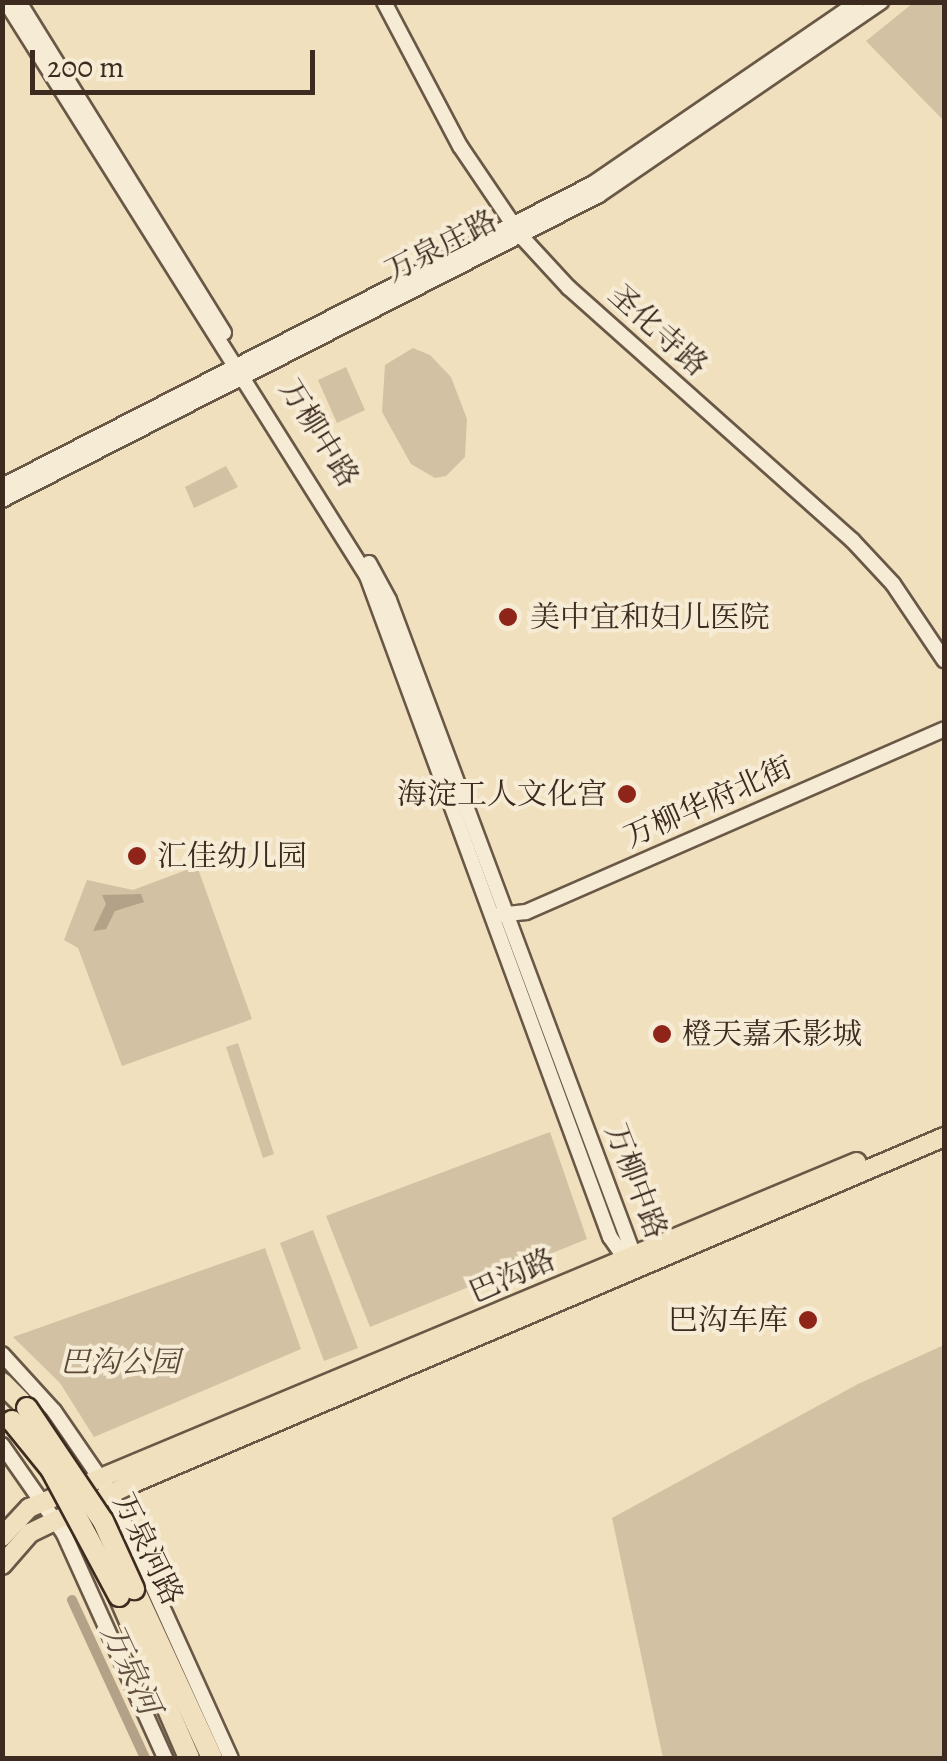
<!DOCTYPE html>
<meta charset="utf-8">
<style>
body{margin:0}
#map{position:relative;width:947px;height:1761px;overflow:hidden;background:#f1e0bd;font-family:Alegreya,"Noto Serif SC",serif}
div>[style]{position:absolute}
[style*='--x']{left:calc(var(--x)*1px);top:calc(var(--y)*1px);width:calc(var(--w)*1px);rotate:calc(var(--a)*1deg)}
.green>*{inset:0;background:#d2c1a2}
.water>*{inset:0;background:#b4a288}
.canal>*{height:10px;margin:-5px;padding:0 5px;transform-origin:5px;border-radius:5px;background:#b4a288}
.roads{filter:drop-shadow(2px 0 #6a5847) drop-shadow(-2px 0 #6a5847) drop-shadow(0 2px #6a5847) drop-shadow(0 -2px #6a5847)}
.minor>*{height:14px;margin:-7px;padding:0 7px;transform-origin:7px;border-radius:7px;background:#f6ebd4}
.major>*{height:18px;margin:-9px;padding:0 9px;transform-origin:9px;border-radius:9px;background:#f1e0bd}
.highway>*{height:20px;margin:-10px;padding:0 10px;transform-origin:10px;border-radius:10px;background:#f1e0bd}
.bridges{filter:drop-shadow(2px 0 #3d2b20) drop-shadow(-2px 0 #3d2b20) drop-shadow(0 2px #3d2b20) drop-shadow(0 -2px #3d2b20)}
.highway-bridge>*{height:20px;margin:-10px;padding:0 10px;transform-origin:10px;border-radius:10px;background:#f1e0bd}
.dots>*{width:28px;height:28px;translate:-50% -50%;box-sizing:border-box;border:5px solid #f6ebd4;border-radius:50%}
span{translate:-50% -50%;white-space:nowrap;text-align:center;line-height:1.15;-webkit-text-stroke:8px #f6ebd4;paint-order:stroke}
.street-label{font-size:30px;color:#3d2b20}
.poi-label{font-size:30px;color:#3d2b20}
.left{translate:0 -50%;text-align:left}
.right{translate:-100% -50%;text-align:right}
.park-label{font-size:30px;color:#5b493a;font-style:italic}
.water-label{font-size:32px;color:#614f3f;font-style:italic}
.frame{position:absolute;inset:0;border:5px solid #3d2b20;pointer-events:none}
.scale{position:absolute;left:30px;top:50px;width:285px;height:45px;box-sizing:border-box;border:5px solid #3d2b20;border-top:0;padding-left:12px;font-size:30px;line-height:35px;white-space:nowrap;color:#3d2b20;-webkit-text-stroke:8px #f6ebd4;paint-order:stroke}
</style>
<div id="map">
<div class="green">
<div style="clip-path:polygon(913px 3px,944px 3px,944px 121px,866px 41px)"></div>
<div style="clip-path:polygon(413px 348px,430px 355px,451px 377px,467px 419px,465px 457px,446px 476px,435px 478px,411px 464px,382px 412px,385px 365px)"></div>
<div style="clip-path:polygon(346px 367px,365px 410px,337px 423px,318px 380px)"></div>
<div style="clip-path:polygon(226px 466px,238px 487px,194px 508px,185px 487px)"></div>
<div style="clip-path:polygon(197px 866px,252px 1019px,122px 1066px,78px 948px,64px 940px,87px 880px,133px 890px)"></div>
<div style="clip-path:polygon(238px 1043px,274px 1154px,263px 1158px,226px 1047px)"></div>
<div style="clip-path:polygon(550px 1132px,587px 1239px,370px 1327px,326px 1216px)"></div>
<div style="clip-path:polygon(313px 1230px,358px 1348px,324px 1361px,280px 1243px)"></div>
<div style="clip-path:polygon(265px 1248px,301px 1349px,94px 1437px,60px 1383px,13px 1337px)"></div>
<div style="clip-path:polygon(944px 1345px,944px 1758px,663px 1758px,612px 1518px,858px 1384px)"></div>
</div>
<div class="water">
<div style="clip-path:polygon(141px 894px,144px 902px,115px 911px,106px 929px,93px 931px,106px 904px,102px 895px)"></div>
</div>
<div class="canal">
<div style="--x:72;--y:1600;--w:174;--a:65.2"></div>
</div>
<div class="roads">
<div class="minor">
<div style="--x:6;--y:2;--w:678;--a:57.83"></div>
<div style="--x:367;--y:576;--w:704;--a:69.82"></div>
<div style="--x:610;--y:1237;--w:35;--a:55"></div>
<div style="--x:19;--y:2;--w:389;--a:58.2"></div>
<div style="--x:384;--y:2;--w:163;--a:62.2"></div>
<div style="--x:460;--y:146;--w:109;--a:55.9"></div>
<div style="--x:521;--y:236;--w:71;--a:47.3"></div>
<div style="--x:569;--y:288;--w:379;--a:41.7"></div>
<div style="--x:852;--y:540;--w:60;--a:47"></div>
<div style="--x:893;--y:584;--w:92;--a:56.1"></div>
<div style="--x:2;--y:486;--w:663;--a:-27.11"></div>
<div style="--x:592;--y:184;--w:322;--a:-34.4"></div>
<div style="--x:2;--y:500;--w:670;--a:-27.06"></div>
<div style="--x:599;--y:195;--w:342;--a:-34.4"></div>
<div style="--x:369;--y:563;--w:42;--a:61.6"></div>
<div style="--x:389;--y:600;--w:706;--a:69.51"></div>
<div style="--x:498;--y:915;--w:28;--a:-6"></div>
<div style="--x:526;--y:912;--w:456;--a:-23.6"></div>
<div style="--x:2;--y:1354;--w:77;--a:47.6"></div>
<div style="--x:54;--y:1411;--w:101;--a:55.5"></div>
<div style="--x:111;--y:1494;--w:290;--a:65.6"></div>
<div style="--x:2;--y:1445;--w:108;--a:55.1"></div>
<div style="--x:64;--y:1534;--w:246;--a:65.7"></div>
</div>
<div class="major">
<div style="--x:2;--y:1537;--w:40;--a:-47"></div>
<div style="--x:29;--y:1508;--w:897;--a:-22.68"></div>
<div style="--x:2;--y:1565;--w:43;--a:-48.8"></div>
<div style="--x:30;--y:1533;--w:112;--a:-25.9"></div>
<div style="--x:131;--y:1484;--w:884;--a:-23.11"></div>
</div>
<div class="highway">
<div style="--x:2;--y:1383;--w:35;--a:45"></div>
<div style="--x:134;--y:1589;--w:186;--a:65.2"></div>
<div style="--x:119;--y:1596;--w:176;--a:66.6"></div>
</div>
</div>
<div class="bridges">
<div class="highway-bridge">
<div style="--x:27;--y:1408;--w:136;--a:56.1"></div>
<div style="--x:103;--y:1521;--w:75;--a:65.5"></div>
<div style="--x:12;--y:1421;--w:62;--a:50.9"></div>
<div style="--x:51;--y:1469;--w:144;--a:61.8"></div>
</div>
</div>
<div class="dots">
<div style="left:508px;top:617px;background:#8f2418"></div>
<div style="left:627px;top:794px;background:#8f2418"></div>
<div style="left:137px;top:856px;background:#8f2418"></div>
<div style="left:662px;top:1034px;background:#8f2418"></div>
<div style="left:808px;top:1320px;background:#8f2418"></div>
</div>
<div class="street-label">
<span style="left:441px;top:246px;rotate:-27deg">万泉庄路</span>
<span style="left:658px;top:330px;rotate:42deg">圣化寺路</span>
<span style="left:319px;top:433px;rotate:58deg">万柳中路</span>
<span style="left:708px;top:802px;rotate:-24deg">万柳华府北街</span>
<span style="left:636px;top:1181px;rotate:69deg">万柳中路</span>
<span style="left:512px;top:1276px;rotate:-24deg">巴沟路</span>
<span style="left:148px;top:1549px;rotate:64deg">万泉河路</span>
</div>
<div class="poi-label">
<span class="left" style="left:530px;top:617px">美中宜和妇儿医院</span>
<span class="right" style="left:607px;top:794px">海淀工人文化宫</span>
<span class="left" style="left:157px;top:856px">汇佳幼儿园</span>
<span class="left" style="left:682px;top:1034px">橙天嘉禾影城</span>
<span class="right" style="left:788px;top:1320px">巴沟车库</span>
</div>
<div class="park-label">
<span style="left:120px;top:1362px">巴沟公园</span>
</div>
<div class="water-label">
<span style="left:131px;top:1669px;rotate:65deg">万泉河</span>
</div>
<div class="frame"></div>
<div class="scale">200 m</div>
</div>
